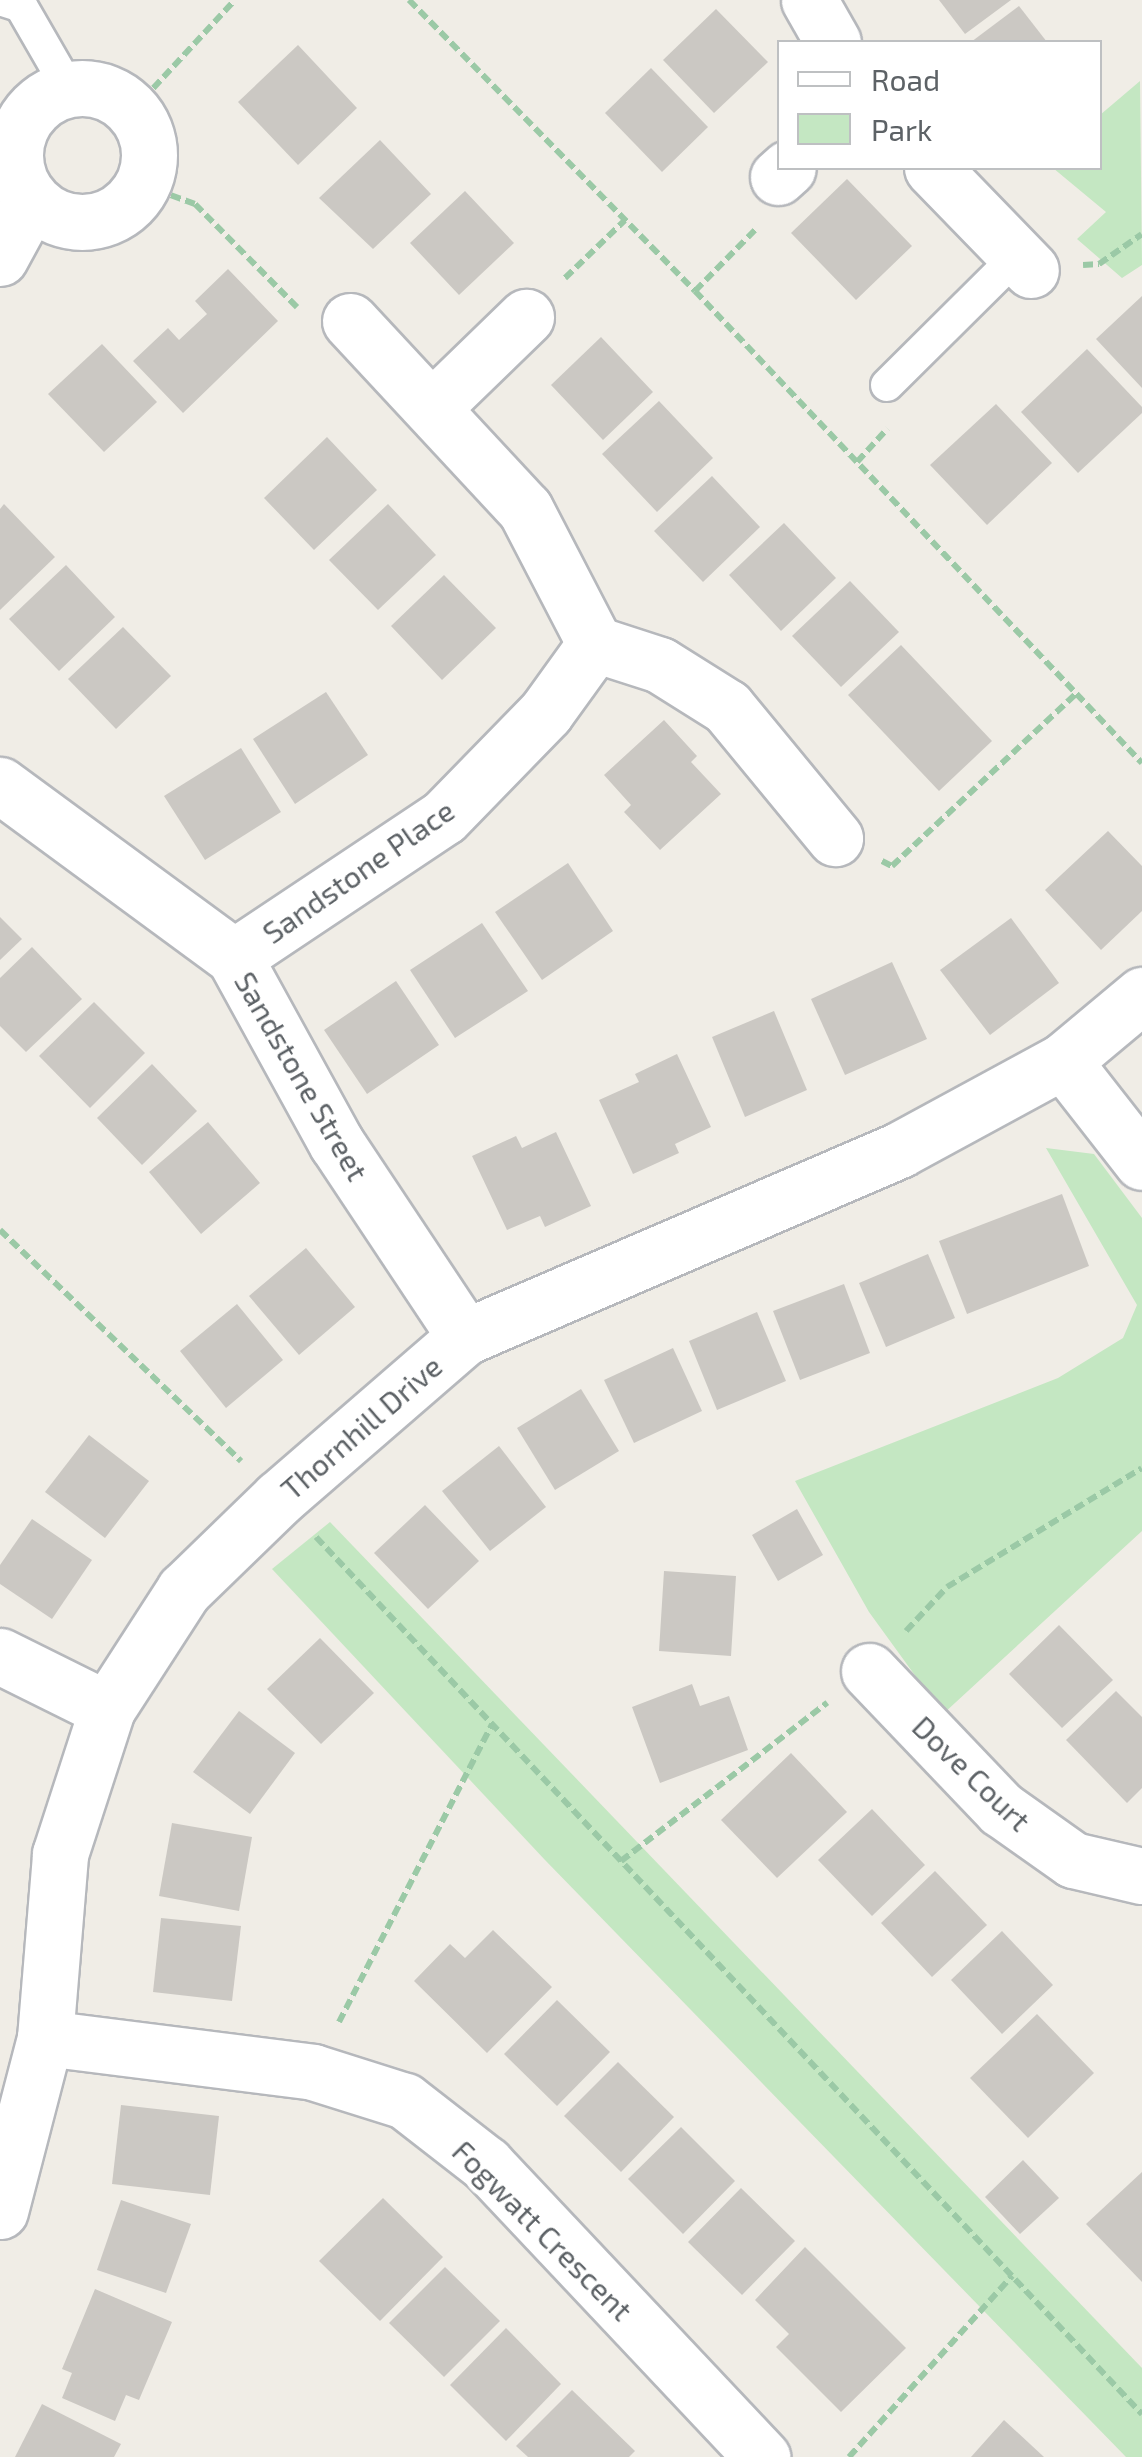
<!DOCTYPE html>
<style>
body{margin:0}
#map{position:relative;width:1142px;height:2457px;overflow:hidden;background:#f0ede6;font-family:"Exo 2",sans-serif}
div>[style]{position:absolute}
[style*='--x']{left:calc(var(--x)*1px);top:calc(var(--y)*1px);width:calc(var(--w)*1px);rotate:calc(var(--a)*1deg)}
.green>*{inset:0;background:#c4e7c2}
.building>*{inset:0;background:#cbc8c3}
.path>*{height:6px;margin-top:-3px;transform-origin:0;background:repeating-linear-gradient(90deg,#9bc9a6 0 10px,transparent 0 15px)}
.roads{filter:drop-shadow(2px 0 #b6b8bc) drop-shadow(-2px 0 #b6b8bc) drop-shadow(0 2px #b6b8bc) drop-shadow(0 -2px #b6b8bc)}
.lane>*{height:32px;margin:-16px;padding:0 16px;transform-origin:16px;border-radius:16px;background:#fff}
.street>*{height:55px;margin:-27.5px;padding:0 27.5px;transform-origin:27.5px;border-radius:27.5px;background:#fff}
.street>.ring{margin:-27.5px;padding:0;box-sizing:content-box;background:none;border:55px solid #fff;border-radius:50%}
span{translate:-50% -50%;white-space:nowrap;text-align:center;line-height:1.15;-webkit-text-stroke:9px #fff;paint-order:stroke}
.street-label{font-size:30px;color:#5d6266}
.legend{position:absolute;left:777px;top:40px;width:325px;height:130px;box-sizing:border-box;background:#fff;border:2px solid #bec0c2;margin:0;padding:12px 18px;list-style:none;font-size:30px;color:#5d6266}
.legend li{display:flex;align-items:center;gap:20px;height:50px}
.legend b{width:50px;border:2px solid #bec0c2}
</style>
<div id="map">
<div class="green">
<div style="clip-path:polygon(1140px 81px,1142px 265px,1122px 278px,1077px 239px,1106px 212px,1053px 168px,1100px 168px,1100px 115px)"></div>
<div style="clip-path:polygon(1046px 1148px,1094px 1154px,1142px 1218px,1142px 1531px,943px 1714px,869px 1612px,795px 1481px,1058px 1378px,1123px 1338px,1137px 1305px)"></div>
<div style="clip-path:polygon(330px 1522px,1142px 2368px,1142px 2457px,1126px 2457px,545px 1860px,272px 1569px)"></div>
</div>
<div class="building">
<div style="clip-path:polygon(939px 0,1011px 0,965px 34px)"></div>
<div style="clip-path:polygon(1019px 6px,1047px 42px,971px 42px)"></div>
<div style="clip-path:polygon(716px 9px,768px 62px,714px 113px,663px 60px)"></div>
<div style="clip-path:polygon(298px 45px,357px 108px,298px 165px,238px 102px)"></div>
<div style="clip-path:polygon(651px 68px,708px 127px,662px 172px,605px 113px)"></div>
<div style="clip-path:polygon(380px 140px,431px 194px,373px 249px,319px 198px)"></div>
<div style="clip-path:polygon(847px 179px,912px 246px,856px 300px,791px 233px)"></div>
<div style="clip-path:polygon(465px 191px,514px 243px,459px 295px,410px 243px)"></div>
<div style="clip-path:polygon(228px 269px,278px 321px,183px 413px,133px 361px,168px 328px,179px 340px,207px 314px,195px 301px)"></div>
<div style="clip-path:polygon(1142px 296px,1142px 388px,1096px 339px)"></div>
<div style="clip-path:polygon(601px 337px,653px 392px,603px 440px,551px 385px)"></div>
<div style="clip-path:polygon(102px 344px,157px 402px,104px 452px,48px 394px)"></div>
<div style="clip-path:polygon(1087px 349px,1142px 407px,1142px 413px,1078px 473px,1021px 412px)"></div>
<div style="clip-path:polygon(659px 401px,713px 458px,657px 512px,602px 454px)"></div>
<div style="clip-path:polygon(996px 404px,1052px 463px,987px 525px,930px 465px)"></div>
<div style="clip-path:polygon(327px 437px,377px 490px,314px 550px,264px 498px)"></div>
<div style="clip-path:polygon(712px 476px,760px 527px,703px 582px,654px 531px)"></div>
<div style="clip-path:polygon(4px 504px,55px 557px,0 610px,0 509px)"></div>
<div style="clip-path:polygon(388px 504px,436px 555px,378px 610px,329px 560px)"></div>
<div style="clip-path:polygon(784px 523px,836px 578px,781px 631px,729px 575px)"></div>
<div style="clip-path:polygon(66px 565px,115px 617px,59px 671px,9px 619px)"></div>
<div style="clip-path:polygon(444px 575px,496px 628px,442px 680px,391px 626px)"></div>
<div style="clip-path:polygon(850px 581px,899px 632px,841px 687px,792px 636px)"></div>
<div style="clip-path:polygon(123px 627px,171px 676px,116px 729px,68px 679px)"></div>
<div style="clip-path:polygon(901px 645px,992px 741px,939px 791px,848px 695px)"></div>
<div style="clip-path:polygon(326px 692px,368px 755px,295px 804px,253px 739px)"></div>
<div style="clip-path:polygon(664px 720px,697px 756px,691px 762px,721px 794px,660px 850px,624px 812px,631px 805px,604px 775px)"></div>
<div style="clip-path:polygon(241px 748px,281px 812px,205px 860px,164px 796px)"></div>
<div style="clip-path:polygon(1108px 831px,1142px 866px,1142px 911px,1101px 950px,1045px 890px)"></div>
<div style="clip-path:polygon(568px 863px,613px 931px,542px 980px,495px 912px)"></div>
<div style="clip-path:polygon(0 917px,22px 939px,0 960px)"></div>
<div style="clip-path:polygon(1011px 918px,1059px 983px,990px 1035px,940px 970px)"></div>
<div style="clip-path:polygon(482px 923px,528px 991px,455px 1038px,410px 970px)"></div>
<div style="clip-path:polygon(32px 947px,82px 999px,26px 1052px,0 1026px,0 978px)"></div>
<div style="clip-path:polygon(892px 962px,927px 1039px,845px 1075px,811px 999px)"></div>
<div style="clip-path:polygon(396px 981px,439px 1045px,367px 1094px,324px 1030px)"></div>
<div style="clip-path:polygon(94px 1002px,145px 1053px,90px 1108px,39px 1056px)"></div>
<div style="clip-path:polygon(774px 1011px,807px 1090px,745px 1117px,712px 1037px)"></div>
<div style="clip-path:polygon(677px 1054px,711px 1127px,675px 1144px,679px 1153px,633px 1174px,599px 1100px,639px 1082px,635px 1074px)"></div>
<div style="clip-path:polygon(152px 1064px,197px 1111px,142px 1165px,97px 1118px)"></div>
<div style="clip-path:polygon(208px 1122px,260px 1183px,201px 1234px,149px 1172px)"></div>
<div style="clip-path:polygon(556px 1132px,591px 1206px,545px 1227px,540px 1216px,507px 1230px,472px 1156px,516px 1136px,522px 1148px)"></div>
<div style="clip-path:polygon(1062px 1194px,1089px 1266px,967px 1314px,939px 1241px)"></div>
<div style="clip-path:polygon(306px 1248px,355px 1307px,299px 1355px,249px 1296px)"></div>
<div style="clip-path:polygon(928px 1254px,955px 1318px,886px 1347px,859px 1283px)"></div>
<div style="clip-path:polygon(844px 1284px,870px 1353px,800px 1380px,773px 1311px)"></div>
<div style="clip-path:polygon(237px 1304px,283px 1360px,226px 1408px,180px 1351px)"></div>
<div style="clip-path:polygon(757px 1312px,786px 1381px,717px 1410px,689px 1341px)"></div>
<div style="clip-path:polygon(673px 1348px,702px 1411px,634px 1443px,604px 1380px)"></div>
<div style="clip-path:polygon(581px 1389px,619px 1451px,555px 1490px,517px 1428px)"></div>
<div style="clip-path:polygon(89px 1435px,149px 1481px,105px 1538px,45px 1492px)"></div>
<div style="clip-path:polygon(499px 1446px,546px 1507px,490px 1551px,442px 1491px)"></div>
<div style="clip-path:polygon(425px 1505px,479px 1561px,428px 1609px,374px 1553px)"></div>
<div style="clip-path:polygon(797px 1509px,823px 1555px,778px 1581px,752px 1535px)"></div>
<div style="clip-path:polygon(32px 1519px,92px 1560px,52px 1619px,0 1584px,0 1565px)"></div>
<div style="clip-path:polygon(664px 1571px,736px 1576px,731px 1656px,659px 1651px)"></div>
<div style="clip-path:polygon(1059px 1625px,1113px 1680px,1062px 1728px,1009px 1674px)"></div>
<div style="clip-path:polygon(320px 1638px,374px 1693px,321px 1744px,267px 1689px)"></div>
<div style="clip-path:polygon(692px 1684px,700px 1706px,729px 1696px,748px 1750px,660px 1783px,632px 1707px)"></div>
<div style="clip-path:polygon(1116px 1691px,1142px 1717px,1142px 1788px,1127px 1803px,1066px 1740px)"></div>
<div style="clip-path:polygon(239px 1711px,295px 1753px,250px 1814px,193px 1772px)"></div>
<div style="clip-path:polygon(791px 1753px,847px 1812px,777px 1878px,721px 1820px)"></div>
<div style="clip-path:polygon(872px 1809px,925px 1865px,872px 1916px,818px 1860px)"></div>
<div style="clip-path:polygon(172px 1823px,252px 1837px,239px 1911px,159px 1896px)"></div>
<div style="clip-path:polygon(935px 1871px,987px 1925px,932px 1977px,881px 1923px)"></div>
<div style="clip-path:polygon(161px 1918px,241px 1926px,232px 2001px,153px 1992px)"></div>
<div style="clip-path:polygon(493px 1930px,552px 1987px,487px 2053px,414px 1981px,450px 1944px,465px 1958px)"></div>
<div style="clip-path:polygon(1002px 1931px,1053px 1985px,1002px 2034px,951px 1980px)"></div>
<div style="clip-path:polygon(557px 2000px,610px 2052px,557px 2106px,504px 2054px)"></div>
<div style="clip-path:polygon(1037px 2014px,1094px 2073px,1028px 2138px,970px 2078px)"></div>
<div style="clip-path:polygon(618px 2062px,674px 2117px,621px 2172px,564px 2116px)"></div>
<div style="clip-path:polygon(121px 2105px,219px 2116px,210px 2195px,112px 2184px)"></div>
<div style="clip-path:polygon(681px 2127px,735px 2181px,683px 2234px,628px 2179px)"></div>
<div style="clip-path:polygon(1023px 2160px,1059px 2198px,1020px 2234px,985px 2197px)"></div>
<div style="clip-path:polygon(1142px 2172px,1142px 2282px,1086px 2224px)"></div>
<div style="clip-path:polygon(741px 2188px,795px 2241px,742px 2295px,688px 2242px)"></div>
<div style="clip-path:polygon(383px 2198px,443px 2257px,380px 2321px,319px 2261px)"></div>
<div style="clip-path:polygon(121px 2200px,191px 2224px,166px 2293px,97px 2270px)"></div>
<div style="clip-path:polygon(805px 2247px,906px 2348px,841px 2412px,776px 2347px,789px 2334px,755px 2300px)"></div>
<div style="clip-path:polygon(445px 2267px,500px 2321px,444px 2377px,389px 2323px)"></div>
<div style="clip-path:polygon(95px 2289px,172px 2322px,139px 2400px,126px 2395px,115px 2421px,62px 2398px,72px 2373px,62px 2369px)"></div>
<div style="clip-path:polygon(506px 2328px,561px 2384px,506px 2441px,450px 2385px)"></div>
<div style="clip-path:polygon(572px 2390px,635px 2451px,629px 2457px,528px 2457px,516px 2446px)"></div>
<div style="clip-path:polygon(42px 2404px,121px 2444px,114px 2457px,15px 2457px)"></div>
<div style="clip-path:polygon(1004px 2420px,1044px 2457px,971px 2457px)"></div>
</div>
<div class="path">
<div style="--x:409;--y:0;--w:408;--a:45.5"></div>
<div style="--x:695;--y:291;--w:650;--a:46.56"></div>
<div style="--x:133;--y:110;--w:150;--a:-47.2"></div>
<div style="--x:143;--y:185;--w:55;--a:20.1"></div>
<div style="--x:195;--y:204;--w:145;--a:45.3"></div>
<div style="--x:1083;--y:265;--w:16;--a:-4"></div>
<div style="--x:1099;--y:264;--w:52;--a:-34.9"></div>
<div style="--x:565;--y:278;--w:83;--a:-44"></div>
<div style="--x:695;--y:291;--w:88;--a:-45.5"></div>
<div style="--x:857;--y:462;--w:45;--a:-47.7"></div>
<div style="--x:882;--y:861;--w:11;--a:27"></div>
<div style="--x:892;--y:866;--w:252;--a:-43.1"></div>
<div style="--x:0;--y:1230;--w:334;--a:43.8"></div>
<div style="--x:316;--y:1537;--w:1205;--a:46.72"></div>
<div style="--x:906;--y:1631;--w:60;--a:-47"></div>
<div style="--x:947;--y:1587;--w:228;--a:-31.4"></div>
<div style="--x:621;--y:1861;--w:260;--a:-37.5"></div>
<div style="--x:339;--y:2022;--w:335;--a:-62.8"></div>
<div style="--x:849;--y:2457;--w:244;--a:-48"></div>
</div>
<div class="roads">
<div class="lane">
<div style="--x:3;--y:0;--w:19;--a:18"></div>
<div style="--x:21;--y:6;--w:96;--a:60"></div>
<div style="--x:887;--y:385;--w:183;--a:-44.8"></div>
</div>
<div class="street">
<div style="--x:809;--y:0;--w:48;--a:60.3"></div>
<div class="ring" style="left:15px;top:88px;width:79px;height:79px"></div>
<div style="--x:932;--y:168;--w:142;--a:45.9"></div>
<div style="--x:778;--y:177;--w:13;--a:-42"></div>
<div style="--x:0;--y:258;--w:65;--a:-61.5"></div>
<div style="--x:350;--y:321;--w:257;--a:47.1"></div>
<div style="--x:525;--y:509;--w:152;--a:62.6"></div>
<div style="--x:595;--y:644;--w:68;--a:17.9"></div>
<div style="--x:660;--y:665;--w:79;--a:32.1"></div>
<div style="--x:727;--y:707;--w:170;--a:50.5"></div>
<div style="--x:432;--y:408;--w:131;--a:-44.1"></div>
<div style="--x:0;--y:785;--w:290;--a:36.3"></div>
<div style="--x:234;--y:957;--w:213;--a:61.2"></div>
<div style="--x:337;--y:1144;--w:232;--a:56.4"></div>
<div style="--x:234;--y:957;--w:252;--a:-33.7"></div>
<div style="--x:444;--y:817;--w:146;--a:-45.8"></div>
<div style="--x:546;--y:712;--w:84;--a:-54.2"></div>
<div style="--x:1063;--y:1061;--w:128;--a:52"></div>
<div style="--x:0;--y:1656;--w:119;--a:26.4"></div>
<div style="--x:869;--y:1671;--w:191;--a:46.3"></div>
<div style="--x:1001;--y:1809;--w:88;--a:35.3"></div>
<div style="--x:1073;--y:1860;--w:71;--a:13.1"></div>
<div style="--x:45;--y:2038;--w:270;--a:7.2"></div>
<div style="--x:313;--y:2072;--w:96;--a:17.5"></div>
<div style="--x:405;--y:2101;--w:103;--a:37.9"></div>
<div style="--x:486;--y:2164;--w:403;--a:46.7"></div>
<div style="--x:0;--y:2211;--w:179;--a:-75.4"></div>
<div style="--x:45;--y:2038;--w:185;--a:-85.3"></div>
<div style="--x:60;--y:1854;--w:152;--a:-72"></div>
<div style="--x:107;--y:1709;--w:142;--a:-57.1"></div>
<div style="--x:184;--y:1590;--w:132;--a:-44.1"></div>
<div style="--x:279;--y:1498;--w:246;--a:-40.9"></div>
<div style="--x:465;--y:1337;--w:473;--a:-23.3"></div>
<div style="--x:899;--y:1150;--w:187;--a:-28.5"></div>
<div style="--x:1063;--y:1061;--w:103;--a:-39.9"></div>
</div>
</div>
<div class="street-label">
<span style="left:358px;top:871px;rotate:-35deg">Sandstone Place</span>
<span style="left:302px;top:1076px;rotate:60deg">Sandstone Street</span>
<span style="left:361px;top:1427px;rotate:-41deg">Thornhill Drive</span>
<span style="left:972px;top:1773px;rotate:44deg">Dove Court</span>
<span style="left:543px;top:2230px;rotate:45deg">Fogwatt Crescent</span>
</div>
<ul class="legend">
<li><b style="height:12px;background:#fff"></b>Road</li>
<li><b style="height:28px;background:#c4e7c2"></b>Park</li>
</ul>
</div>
